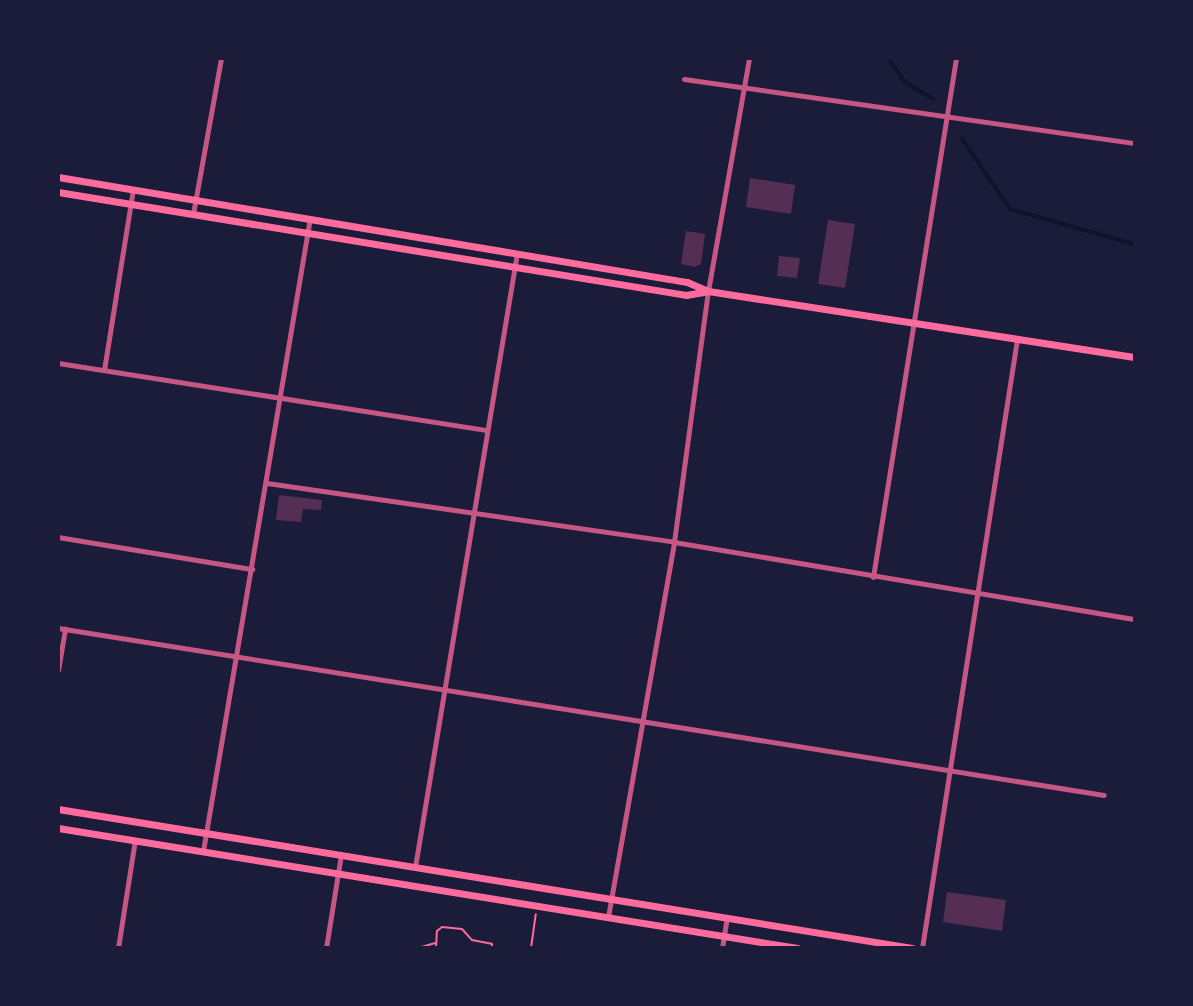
<!DOCTYPE html>
<style>
body{margin:0}
#map{position:relative;width:1193px;height:1006px;overflow:hidden;background:#1b1b3a;font-family:"Work Sans",sans-serif}
div>[style]{position:absolute}
[style*='--x']{left:calc(var(--x)*1px);top:calc(var(--y)*1px);width:calc(var(--w)*1px);rotate:calc(var(--a)*1deg)}
.stream>*{height:4px;margin:-2px;padding:0 2px;transform-origin:2px;border-radius:2px;background:#12122b}
.building>*{inset:0;background:#542f53}
.path>*{height:2px;margin:-1px;padding:0 1px;transform-origin:1px;border-radius:1px;background:#ff6b9d}
.minor>*{height:5px;margin:-2.5px;padding:0 2.5px;transform-origin:2.5px;border-radius:2.5px;background:#c65784}
.secondary>*{height:7px;margin:-3.5px;padding:0 3.5px;transform-origin:3.5px;border-radius:3.5px;background:#ff6b9d}
span{translate:-50% -50%;white-space:nowrap;text-align:center;line-height:1.15;-webkit-text-stroke:4.5px #1b1b3a;paint-order:stroke}
.frame{position:absolute;inset:0;border:60px solid #1b1b3a;pointer-events:none}
</style>
<div id="map">
<div class="stream">
<div style="--x:888;--y:58;--w:29;--a:55"></div>
<div style="--x:905;--y:82;--w:33;--a:31"></div>
<div style="--x:962;--y:139;--w:85;--a:55.6"></div>
<div style="--x:1010;--y:209;--w:129;--a:15.8"></div>
</div>
<div class="building">
<div style="clip-path:polygon(750px 178px,795px 185px,791px 214px,746px 207px)"></div>
<div style="clip-path:polygon(828px 220px,855px 224px,845px 288px,818px 284px)"></div>
<div style="clip-path:polygon(686px 231px,705px 234px,701px 264px,694px 267px,681px 264px)"></div>
<div style="clip-path:polygon(779px 256px,800px 258px,797px 278px,777px 276px)"></div>
<div style="clip-path:polygon(279px 495px,322px 500px,321px 510px,303px 509px,301px 522px,276px 520px)"></div>
<div style="clip-path:polygon(947px 892px,1006px 900px,1002px 931px,943px 922px)"></div>
</div>
<div class="path">
<div style="--x:418;--y:948;--w:18;--a:-16"></div>
<div style="--x:436;--y:948;--w:17;--a:-87"></div>
<div style="--x:437;--y:931;--w:6;--a:-39"></div>
<div style="--x:442;--y:927;--w:20;--a:6"></div>
<div style="--x:462;--y:929;--w:15;--a:48"></div>
<div style="--x:472;--y:940;--w:20;--a:11"></div>
<div style="--x:492;--y:944;--w:4;--a:90"></div>
<div style="--x:531;--y:948;--w:34;--a:-82"></div>
</div>
<div class="minor">
<div style="--x:684;--y:79;--w:455;--a:8.1"></div>
<div style="--x:193;--y:214;--w:158;--a:-79.8"></div>
<div style="--x:58;--y:363;--w:434;--a:8.9"></div>
<div style="--x:104;--y:370;--w:183;--a:-80.9"></div>
<div style="--x:267;--y:483;--w:411;--a:8.2"></div>
<div style="--x:674;--y:542;--w:466;--a:9.5"></div>
<div style="--x:58;--y:537;--w:197;--a:9.4"></div>
<div style="--x:873;--y:577;--w:526;--a:-80.91"></div>
<div style="--x:58;--y:628;--w:1059;--a:9.07"></div>
<div style="--x:58;--y:670;--w:42;--a:-80.3"></div>
<div style="--x:203;--y:851;--w:642;--a:-80.41"></div>
<div style="--x:415;--y:867;--w:622;--a:-80.57"></div>
<div style="--x:608;--y:917;--w:381;--a:-80"></div>
<div style="--x:674;--y:542;--w:253;--a:-82.3"></div>
<div style="--x:708;--y:291;--w:237;--a:-80"></div>
<div style="--x:118;--y:948;--w:109;--a:-81.1"></div>
<div style="--x:326;--y:948;--w:95;--a:-80.9"></div>
<div style="--x:722;--y:948;--w:31;--a:-81"></div>
<div style="--x:922;--y:948;--w:616;--a:-81.13"></div>
</div>
<div class="secondary">
<div style="--x:58;--y:177;--w:638;--a:9.48"></div>
<div style="--x:687;--y:282;--w:23;--a:23"></div>
<div style="--x:708;--y:291;--w:431;--a:8.8"></div>
<div style="--x:58;--y:192;--w:636;--a:9.31"></div>
<div style="--x:686;--y:295;--w:22;--a:-10"></div>
<div style="--x:58;--y:809;--w:865;--a:9.24"></div>
<div style="--x:58;--y:828;--w:749;--a:9.22"></div>
</div>
<div class="frame"></div>
</div>
